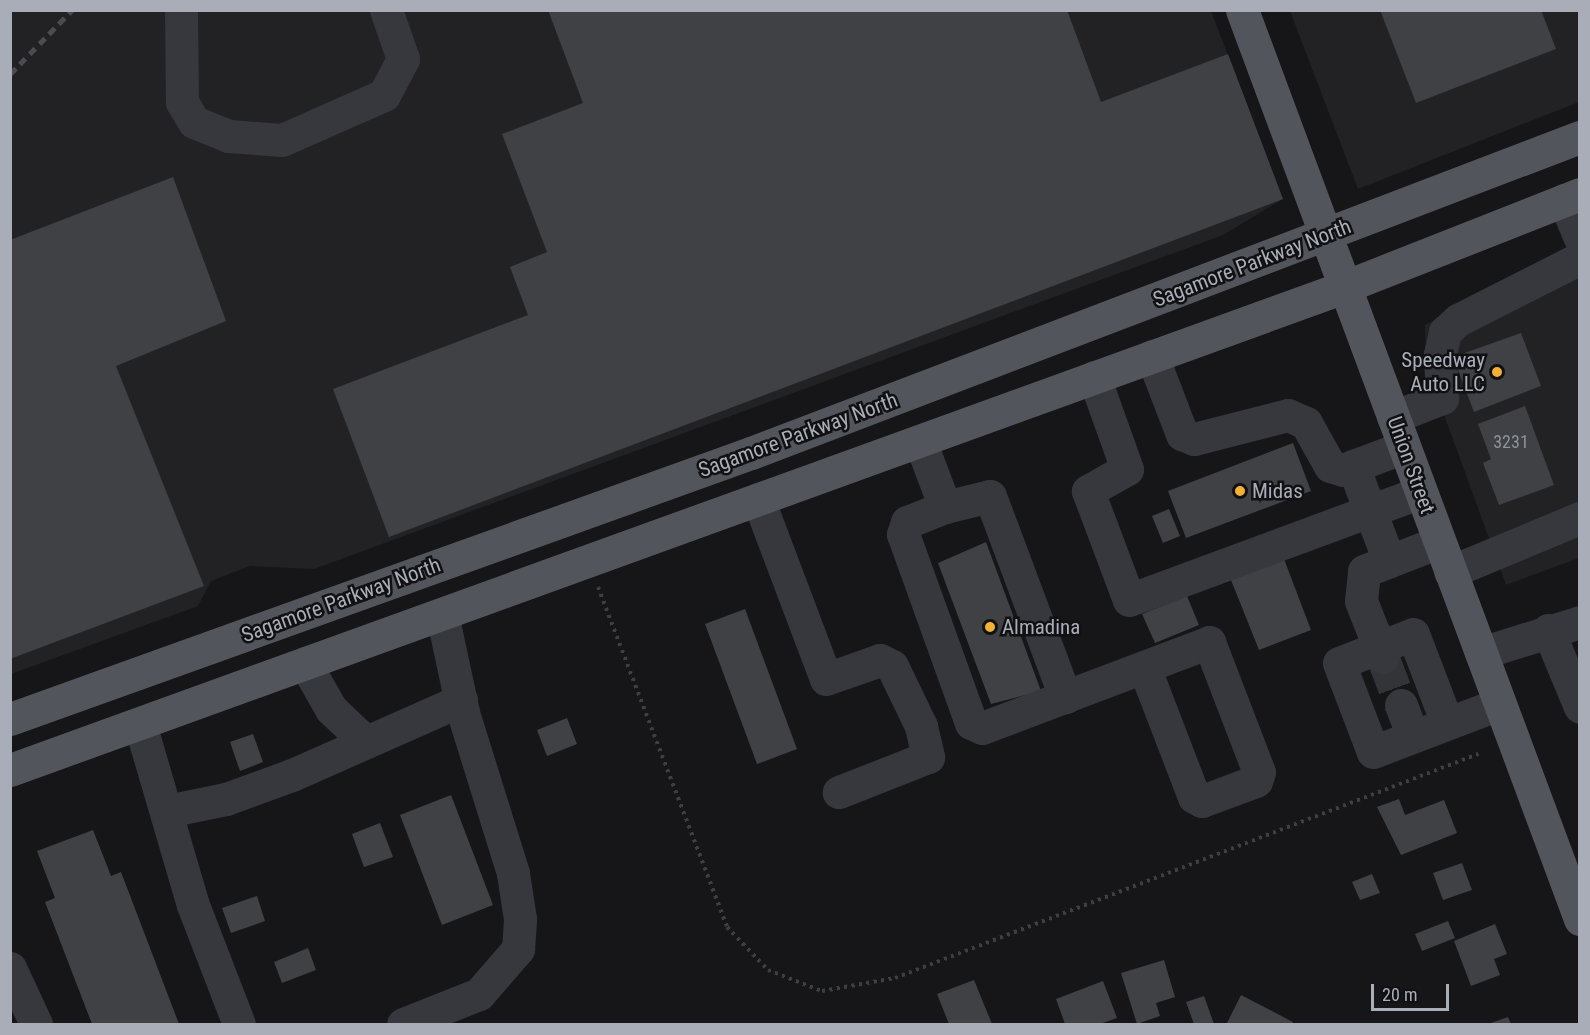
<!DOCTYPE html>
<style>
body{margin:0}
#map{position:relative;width:1590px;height:1035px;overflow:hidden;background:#161618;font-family:"Roboto Condensed",sans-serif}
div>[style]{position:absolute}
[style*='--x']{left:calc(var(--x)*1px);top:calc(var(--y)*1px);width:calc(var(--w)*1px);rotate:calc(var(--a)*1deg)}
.built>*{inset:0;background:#222225}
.building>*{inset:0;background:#404145}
.minor-tunnel>*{height:33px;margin-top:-16.5px;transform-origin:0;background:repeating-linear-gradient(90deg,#333438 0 33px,transparent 0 49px)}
.path>*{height:4px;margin-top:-2px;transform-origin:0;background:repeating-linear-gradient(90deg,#3d3f44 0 3px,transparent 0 7.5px)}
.minor>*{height:33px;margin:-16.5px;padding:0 16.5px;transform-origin:16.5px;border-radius:16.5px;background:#37383d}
.major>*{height:33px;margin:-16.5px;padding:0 16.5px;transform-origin:16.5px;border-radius:16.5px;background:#53555c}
.rail>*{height:4.5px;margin-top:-2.25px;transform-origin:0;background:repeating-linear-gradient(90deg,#4a4c52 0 8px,transparent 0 14px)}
.dots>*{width:16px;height:16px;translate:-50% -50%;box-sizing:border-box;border:3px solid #111113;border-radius:50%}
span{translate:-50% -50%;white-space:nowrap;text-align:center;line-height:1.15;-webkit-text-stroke:5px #111113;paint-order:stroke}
.number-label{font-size:18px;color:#8e929b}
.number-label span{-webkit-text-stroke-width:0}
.street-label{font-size:21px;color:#a8adb8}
.poi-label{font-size:21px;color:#a8adb8}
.right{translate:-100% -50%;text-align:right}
.left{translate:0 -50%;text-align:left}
.frame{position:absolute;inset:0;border:12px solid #a8adb8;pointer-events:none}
.scale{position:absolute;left:1371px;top:984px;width:78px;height:27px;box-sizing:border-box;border:3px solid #a8adb8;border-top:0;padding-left:8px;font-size:18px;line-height:21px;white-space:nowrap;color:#a8adb8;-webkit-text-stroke:4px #111113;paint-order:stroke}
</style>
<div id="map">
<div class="built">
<div style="clip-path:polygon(11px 11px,1211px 11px,1283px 199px,1223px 235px,314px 569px,250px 566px,211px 581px,198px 606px,11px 674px)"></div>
<div style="clip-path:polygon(1290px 11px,1579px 11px,1579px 102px,1358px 189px)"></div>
<div style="clip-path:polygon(1579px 249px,1579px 558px,1506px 585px,1426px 365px,1425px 325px)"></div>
</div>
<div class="building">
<div style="clip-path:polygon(548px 10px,1067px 10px,1101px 102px,1228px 54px,1283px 199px,389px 537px,333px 389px,528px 315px,510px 267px,547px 252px,502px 134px,583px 103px)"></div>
<div style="clip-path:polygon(1380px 10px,1541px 10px,1556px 49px,1416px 103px)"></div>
<div style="clip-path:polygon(173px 177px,226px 321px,116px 366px,204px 586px,10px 659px,10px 240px)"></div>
<div style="clip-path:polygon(1521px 333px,1541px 386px,1474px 412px,1453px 357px)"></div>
<div style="clip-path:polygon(1525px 406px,1554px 485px,1499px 505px,1483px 463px,1491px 459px,1478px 424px)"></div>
<div style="clip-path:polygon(1293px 443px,1311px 491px,1186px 538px,1168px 491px)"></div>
<div style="clip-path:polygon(1169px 509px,1180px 536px,1163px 543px,1152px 516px)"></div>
<div style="clip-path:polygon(986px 542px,1041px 691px,991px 704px,938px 563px)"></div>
<div style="clip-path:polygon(1284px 559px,1311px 630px,1259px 650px,1231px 580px)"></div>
<div style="clip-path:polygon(1187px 596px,1199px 625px,1155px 643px,1142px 614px)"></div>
<div style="clip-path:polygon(745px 609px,797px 749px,757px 764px,705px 624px)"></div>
<div style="clip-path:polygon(567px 718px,577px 744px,547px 756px,537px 730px)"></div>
<div style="clip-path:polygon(253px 734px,263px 762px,240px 771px,230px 742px)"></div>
<div style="clip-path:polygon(451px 795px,493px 905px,442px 925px,400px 815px)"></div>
<div style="clip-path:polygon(1399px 799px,1405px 815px,1444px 800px,1457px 833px,1401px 855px,1377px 807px)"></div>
<div style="clip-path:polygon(380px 823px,393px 857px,364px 867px,352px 834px)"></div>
<div style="clip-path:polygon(93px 830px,111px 876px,121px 872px,179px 1024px,92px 1024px,45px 902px,55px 898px,37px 851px)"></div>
<div style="clip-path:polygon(1462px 863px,1472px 890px,1443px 900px,1433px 873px)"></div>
<div style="clip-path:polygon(1372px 874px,1380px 893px,1360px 900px,1352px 882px)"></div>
<div style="clip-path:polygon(257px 896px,265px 921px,231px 933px,222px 908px)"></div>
<div style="clip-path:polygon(1448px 921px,1455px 938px,1422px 951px,1415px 934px)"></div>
<div style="clip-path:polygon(1495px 924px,1507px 954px,1494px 959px,1500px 975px,1471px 986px,1454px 941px)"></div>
<div style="clip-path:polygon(308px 948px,316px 970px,282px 983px,274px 962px)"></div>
<div style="clip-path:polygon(1164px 960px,1175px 997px,1156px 1003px,1160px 1016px,1137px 1024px,1121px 973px)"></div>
<div style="clip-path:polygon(974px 980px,992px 1024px,949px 1024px,937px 994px)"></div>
<div style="clip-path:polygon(1103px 981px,1117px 1018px,1100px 1024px,1065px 1024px,1056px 999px)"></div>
<div style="clip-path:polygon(1241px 995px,1293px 1022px,1292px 1024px,1227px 1023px)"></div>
<div style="clip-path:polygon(1204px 996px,1214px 1024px,1194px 1024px,1186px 1002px)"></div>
<div style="clip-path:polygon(1508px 1017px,1511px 1024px,1488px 1024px)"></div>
</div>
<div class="minor-tunnel">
<div style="--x:1383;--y:657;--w:51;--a:69.4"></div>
</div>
<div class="path">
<div style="--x:598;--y:587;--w:364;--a:69.2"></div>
<div style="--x:727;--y:927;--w:59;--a:46.4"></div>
<div style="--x:768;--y:970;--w:58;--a:21.3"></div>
<div style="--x:822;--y:991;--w:74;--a:-10.1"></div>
<div style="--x:895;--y:978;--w:625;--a:-21.02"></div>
</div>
<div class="minor">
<div style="--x:181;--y:10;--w:92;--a:89.4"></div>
<div style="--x:182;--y:102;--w:23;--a:59"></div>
<div style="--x:194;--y:122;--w:37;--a:22"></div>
<div style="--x:228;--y:136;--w:54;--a:4.2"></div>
<div style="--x:282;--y:140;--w:111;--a:-23.8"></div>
<div style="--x:384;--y:95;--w:41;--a:-62.2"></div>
<div style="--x:403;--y:59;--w:52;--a:-109.1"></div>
<div style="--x:1564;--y:200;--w:41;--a:67.2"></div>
<div style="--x:1152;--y:356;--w:84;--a:69"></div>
<div style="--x:1182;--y:434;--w:13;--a:23"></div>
<div style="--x:1194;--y:439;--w:97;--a:-14.3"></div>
<div style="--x:1288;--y:415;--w:20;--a:24"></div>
<div style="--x:1306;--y:423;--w:49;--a:60.8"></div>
<div style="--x:1330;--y:466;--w:14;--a:17"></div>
<div style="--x:1343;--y:470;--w:65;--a:-20.7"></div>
<div style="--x:1094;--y:377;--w:98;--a:70.3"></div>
<div style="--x:1127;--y:469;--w:45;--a:150.6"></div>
<div style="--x:1088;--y:491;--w:116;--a:69.4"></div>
<div style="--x:1129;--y:600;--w:311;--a:-20.3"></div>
<div style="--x:1393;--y:417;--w:53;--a:-21.2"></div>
<div style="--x:1442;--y:398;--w:44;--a:-92.6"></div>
<div style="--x:1440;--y:354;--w:23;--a:-77"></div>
<div style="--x:1445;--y:332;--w:18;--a:-43"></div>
<div style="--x:1458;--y:320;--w:137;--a:-26.9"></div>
<div style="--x:920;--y:441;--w:71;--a:69.3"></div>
<div style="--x:945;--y:507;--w:41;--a:158.5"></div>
<div style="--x:907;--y:522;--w:13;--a:108"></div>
<div style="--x:903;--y:534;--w:201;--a:70.2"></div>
<div style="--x:971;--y:723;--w:12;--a:24"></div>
<div style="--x:982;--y:728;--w:243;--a:-20.7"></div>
<div style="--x:1209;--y:642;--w:139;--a:69"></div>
<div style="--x:1259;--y:772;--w:9;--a:108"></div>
<div style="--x:1256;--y:781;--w:58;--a:159.7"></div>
<div style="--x:1202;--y:801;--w:9;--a:-153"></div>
<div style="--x:1194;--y:797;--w:139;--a:-111"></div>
<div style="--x:1353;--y:466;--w:102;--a:69.2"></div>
<div style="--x:758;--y:499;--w:192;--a:69.3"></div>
<div style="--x:826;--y:679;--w:57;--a:-19.4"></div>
<div style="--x:880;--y:660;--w:13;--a:27"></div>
<div style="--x:892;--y:666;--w:67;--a:64.2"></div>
<div style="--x:921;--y:726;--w:32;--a:77"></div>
<div style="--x:928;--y:757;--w:96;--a:158.5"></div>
<div style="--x:945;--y:507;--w:46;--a:-13.7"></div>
<div style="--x:990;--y:496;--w:215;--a:69.5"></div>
<div style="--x:1450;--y:572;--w:141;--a:-22.6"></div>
<div style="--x:1548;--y:630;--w:83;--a:67.4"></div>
<div style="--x:1481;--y:653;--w:104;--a:-17.4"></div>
<div style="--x:1383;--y:657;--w:60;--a:-111.4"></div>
<div style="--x:1361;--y:601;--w:30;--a:-84"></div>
<div style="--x:1364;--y:571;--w:80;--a:-21.1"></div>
<div style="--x:305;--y:663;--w:53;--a:60.5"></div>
<div style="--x:331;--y:709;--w:48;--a:43.3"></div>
<div style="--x:1401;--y:705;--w:33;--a:69"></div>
<div style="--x:1447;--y:723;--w:95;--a:-110.9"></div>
<div style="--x:1413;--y:634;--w:79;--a:158.6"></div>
<div style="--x:1339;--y:663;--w:95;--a:69.1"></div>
<div style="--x:1373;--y:752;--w:135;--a:-20.9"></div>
<div style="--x:140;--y:724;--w:189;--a:73.7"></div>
<div style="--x:193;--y:905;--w:128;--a:68.9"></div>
<div style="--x:167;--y:811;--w:60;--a:-11.5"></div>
<div style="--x:226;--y:799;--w:70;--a:-20"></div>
<div style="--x:292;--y:775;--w:185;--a:-23.9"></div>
<div style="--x:10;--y:968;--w:62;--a:65.1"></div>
<div style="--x:403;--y:1024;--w:82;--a:-21.5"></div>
<div style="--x:479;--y:994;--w:60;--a:-49.1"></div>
<div style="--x:518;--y:949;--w:30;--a:-86"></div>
<div style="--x:520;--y:919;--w:47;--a:-98.7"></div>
<div style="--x:513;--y:873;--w:169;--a:-107.3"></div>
<div style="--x:463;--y:712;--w:100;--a:-102.1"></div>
</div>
<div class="major">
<div style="--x:1242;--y:10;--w:970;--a:69.6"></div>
<div style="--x:10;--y:719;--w:787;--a:-19.75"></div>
<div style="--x:751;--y:453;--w:887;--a:-20.87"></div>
<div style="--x:10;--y:770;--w:1419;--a:-19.9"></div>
<div style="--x:1344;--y:287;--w:254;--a:-21.5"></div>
</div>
<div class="rail">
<div style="--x:10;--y:74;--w:89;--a:-45.9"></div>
</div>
<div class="dots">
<div style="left:1497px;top:372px;background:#f2b134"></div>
<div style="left:1240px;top:491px;background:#f2b134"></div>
<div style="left:990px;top:627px;background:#f2b134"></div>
</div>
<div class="number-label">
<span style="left:1511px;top:442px">3231</span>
</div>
<div class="street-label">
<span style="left:1252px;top:263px;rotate:-21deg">Sagamore Parkway North</span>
<span style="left:798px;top:435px;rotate:-20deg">Sagamore Parkway North</span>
<span style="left:1411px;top:465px;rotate:70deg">Union Street</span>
<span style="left:341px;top:600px;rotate:-20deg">Sagamore Parkway North</span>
</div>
<div class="poi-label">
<span class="right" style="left:1485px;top:372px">Speedway<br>Auto LLC</span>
<span class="left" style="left:1252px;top:491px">Midas</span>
<span class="left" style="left:1002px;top:627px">Almadina</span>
</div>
<div class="frame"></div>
<div class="scale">20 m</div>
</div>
